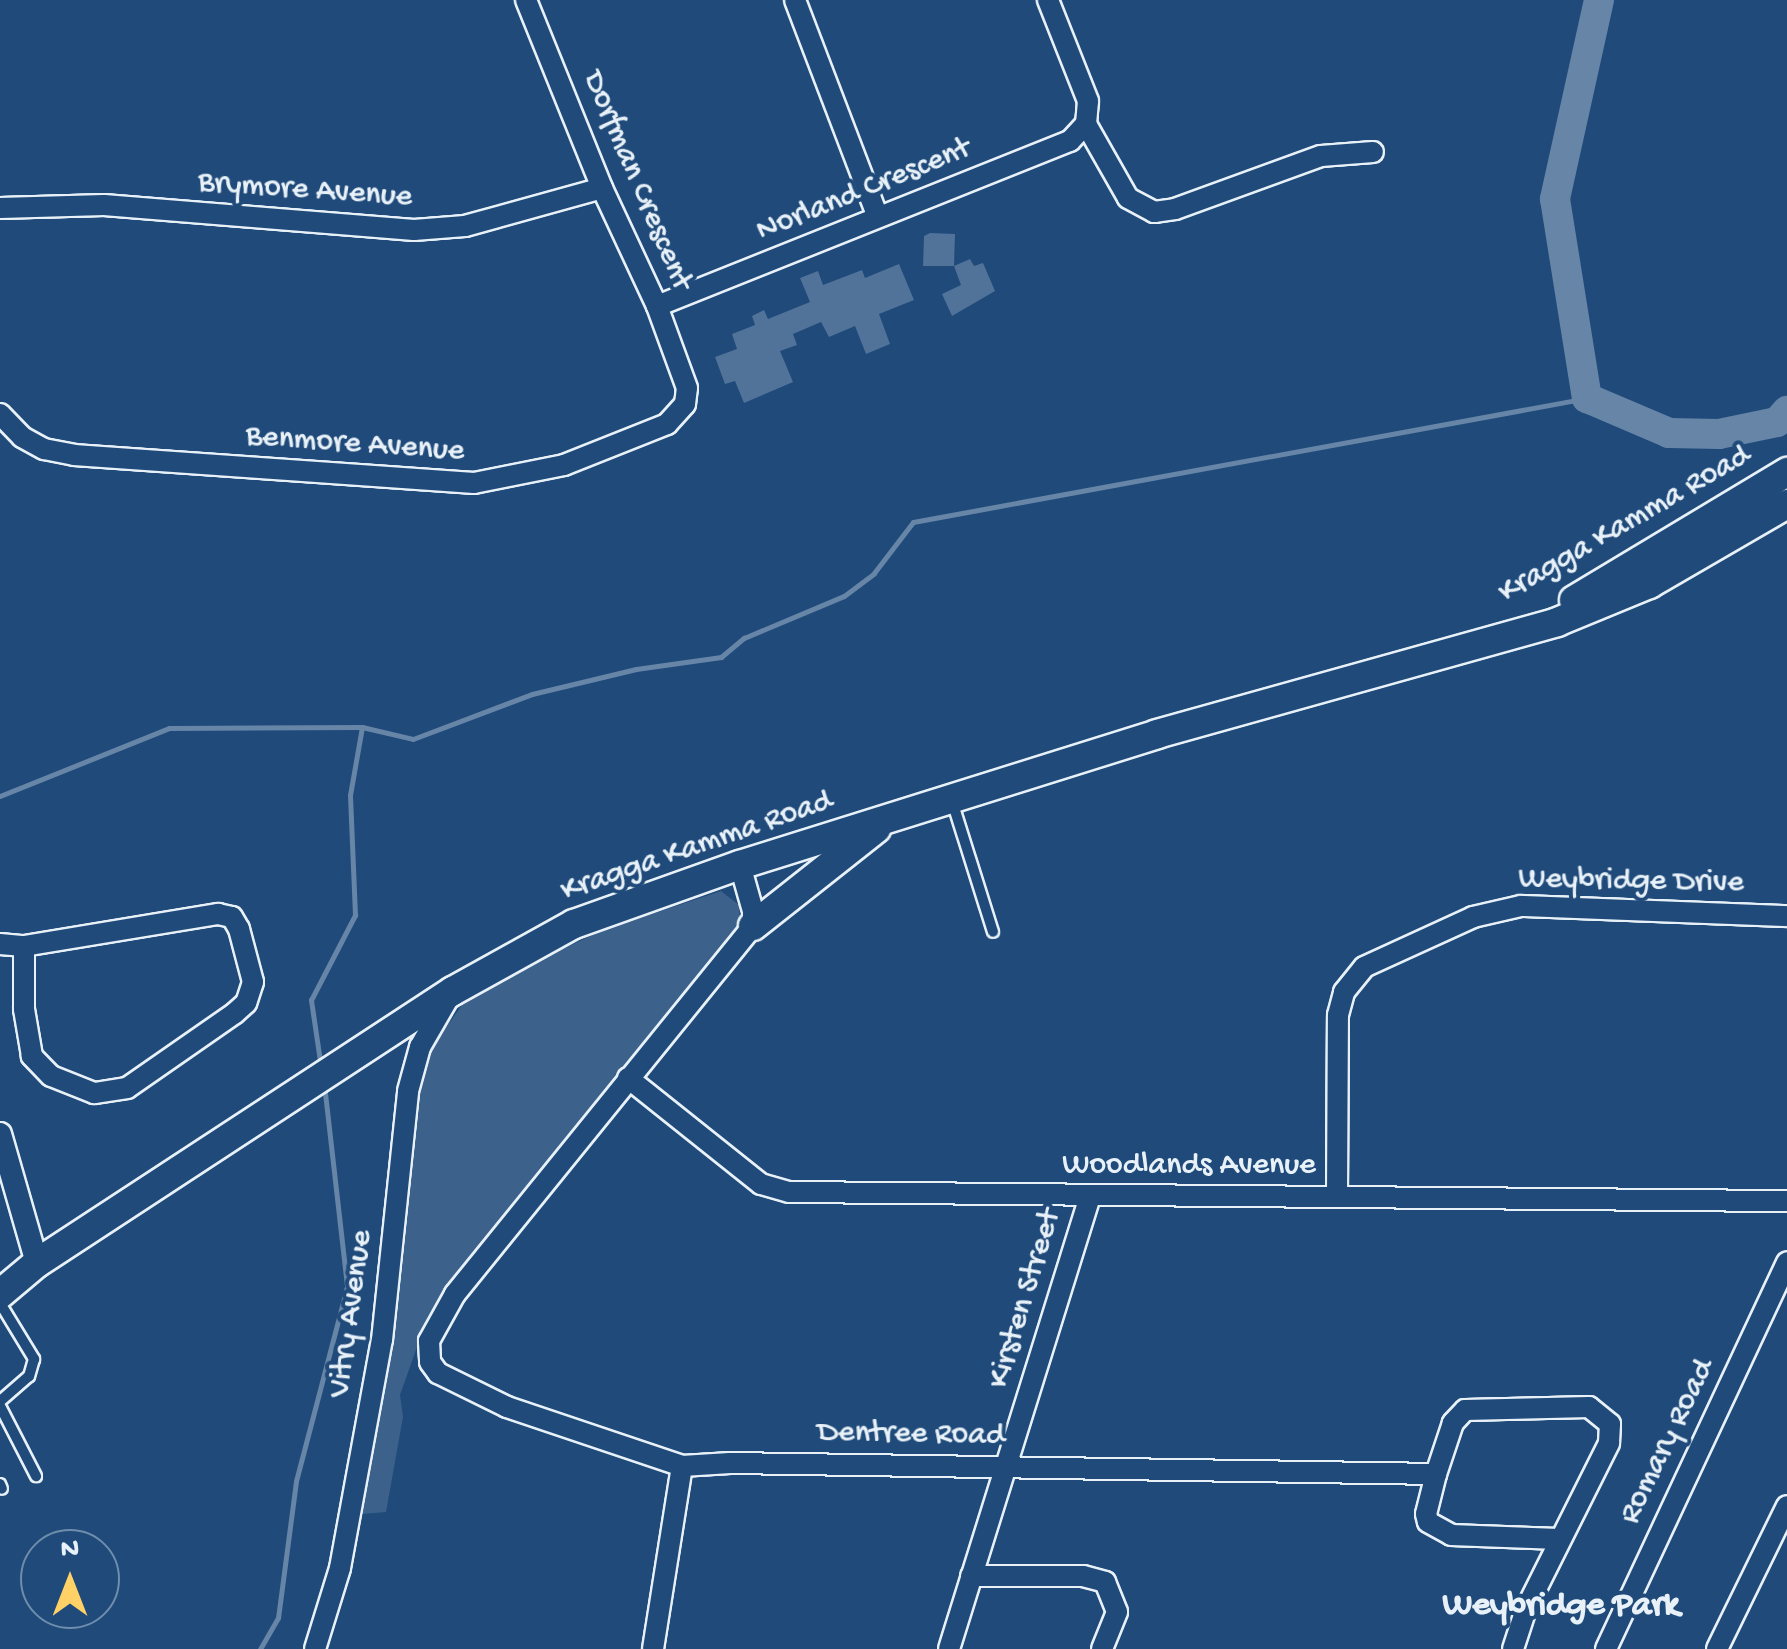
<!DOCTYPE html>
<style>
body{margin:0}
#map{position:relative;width:1787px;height:1649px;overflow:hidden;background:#1f4a7a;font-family:"Gochi Hand",sans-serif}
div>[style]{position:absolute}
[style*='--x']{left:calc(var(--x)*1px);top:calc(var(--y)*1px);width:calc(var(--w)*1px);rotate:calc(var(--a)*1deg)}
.green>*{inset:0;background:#3c628c}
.stream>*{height:5px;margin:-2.5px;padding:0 2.5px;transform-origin:2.5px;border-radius:2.5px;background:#6685a7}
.river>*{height:30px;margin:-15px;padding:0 15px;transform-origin:15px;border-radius:15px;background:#6685a7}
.building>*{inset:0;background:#517399}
.roads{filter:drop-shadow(2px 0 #e8f1f8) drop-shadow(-2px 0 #e8f1f8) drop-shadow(0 2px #e8f1f8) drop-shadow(0 -2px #e8f1f8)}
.service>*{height:10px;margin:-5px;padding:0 5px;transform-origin:5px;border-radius:5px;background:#1f4a7a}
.minor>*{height:20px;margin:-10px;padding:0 10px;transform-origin:10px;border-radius:10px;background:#1f4a7a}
.tertiary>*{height:22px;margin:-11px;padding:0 11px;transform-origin:11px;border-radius:11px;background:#1f4a7a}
.secondary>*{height:28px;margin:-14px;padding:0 14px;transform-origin:14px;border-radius:14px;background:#1f4a7a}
span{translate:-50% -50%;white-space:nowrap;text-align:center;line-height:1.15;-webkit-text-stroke:8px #1f4a7a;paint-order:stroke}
.street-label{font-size:32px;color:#e8f1f8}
.neighbourhood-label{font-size:35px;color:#e8f1f8;font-weight:700}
.north{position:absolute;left:20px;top:1529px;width:100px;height:100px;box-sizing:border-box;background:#1f4a7a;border:2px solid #6f8dac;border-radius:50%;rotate:0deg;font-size:28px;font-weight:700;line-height:40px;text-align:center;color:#e8f1f8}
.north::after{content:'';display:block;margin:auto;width:35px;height:45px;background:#ffd166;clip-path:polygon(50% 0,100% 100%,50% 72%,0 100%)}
</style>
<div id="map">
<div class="green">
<div style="clip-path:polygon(721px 891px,739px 905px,740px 927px,428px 1316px,400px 1395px,403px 1417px,386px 1512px,362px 1514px,395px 1311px,418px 1080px,427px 1054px,465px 1001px,531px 964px,601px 931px)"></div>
</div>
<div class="stream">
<div style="--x:0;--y:796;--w:182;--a:-21.9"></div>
<div style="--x:169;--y:728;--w:193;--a:-0.3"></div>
<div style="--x:362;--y:727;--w:52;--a:13.2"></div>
<div style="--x:413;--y:739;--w:127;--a:-20.7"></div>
<div style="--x:532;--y:694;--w:107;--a:-13.5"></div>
<div style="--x:636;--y:669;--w:86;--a:-8"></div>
<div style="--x:721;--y:657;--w:30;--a:-40"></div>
<div style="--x:744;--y:638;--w:108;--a:-22.8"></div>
<div style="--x:844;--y:596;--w:38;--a:-37"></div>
<div style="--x:874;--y:573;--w:64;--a:-52.6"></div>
<div style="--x:913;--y:522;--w:685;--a:-10.42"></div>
<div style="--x:320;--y:1061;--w:62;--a:-98.4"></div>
<div style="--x:311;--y:1000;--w:96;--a:-62.6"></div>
<div style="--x:355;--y:915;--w:120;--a:-92.4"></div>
<div style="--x:350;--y:795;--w:69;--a:-80"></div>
<div style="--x:260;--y:1649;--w:36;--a:-60"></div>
<div style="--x:278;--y:1618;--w:138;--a:-82.5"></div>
<div style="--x:296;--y:1481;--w:202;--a:-75.3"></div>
<div style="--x:347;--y:1286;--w:194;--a:-96.5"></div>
</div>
<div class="river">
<div style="--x:1599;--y:0;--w:204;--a:102.5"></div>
<div style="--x:1555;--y:199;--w:202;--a:80.9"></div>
<div style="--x:1587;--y:398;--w:89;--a:23.1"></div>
<div style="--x:1669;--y:433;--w:50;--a:1.1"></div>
<div style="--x:1719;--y:434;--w:59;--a:-11.7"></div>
<div style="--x:1777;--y:422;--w:15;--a:-48"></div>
</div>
<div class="building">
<div style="clip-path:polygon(930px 233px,955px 234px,954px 266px,970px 259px,974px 266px,983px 263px,995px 291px,952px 316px,942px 294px,961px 285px,954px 266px,923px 266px,924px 236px)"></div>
<div style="clip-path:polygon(899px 264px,914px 300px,879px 314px,890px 344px,866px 354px,855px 326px,829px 337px,821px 322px,793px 334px,797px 345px,780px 351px,793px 382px,744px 403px,735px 381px,725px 384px,715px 357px,737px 349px,732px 334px,755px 325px,752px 316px,764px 310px,768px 319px,810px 302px,800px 278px,818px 271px,823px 285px,862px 270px,865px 278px)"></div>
</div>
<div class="roads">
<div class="service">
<div style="--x:952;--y:801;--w:137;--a:72.6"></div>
<div style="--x:0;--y:1303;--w:66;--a:58.7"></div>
<div style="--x:34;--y:1359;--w:18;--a:106"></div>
<div style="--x:29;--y:1376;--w:38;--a:139"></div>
<div style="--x:0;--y:1406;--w:79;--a:62.8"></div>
<div style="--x:0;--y:1484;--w:5;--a:68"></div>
</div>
<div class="minor">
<div style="--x:795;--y:0;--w:232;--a:69.1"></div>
<div style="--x:1086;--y:124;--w:85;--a:60.4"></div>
<div style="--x:1128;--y:198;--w:30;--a:28"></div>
<div style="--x:1154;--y:212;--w:21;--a:-8"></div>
<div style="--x:1175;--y:209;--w:155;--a:-20"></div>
<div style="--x:1321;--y:156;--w:52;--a:-4.4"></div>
<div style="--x:0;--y:208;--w:104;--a:-1.7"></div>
<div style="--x:104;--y:205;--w:311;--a:4.6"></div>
<div style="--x:414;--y:230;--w:51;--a:-4.5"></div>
<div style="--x:465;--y:226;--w:142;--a:-15.5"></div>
<div style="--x:657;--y:306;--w:445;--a:-21.8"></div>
<div style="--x:1070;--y:141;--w:23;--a:-47"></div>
<div style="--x:1086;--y:124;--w:23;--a:-85"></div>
<div style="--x:1088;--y:101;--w:109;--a:-111.6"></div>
<div style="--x:0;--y:414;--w:32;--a:46"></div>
<div style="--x:22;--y:437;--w:25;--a:29"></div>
<div style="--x:44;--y:449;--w:31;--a:11"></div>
<div style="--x:74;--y:455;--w:401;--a:4"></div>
<div style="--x:474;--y:483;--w:92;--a:-11.3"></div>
<div style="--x:564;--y:465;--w:111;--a:-21.7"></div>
<div style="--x:667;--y:424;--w:27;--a:-48"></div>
<div style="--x:685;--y:404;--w:16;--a:-83"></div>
<div style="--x:687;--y:388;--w:87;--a:-110.1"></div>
<div style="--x:657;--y:306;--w:130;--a:-115"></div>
<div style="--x:602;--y:188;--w:203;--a:-112"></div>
<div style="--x:740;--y:865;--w:48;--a:74.2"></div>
<div style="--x:753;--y:911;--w:15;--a:90"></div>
<div style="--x:753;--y:926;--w:474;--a:129"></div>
<div style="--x:455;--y:1294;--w:54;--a:119"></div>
<div style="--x:429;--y:1341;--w:21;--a:87"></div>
<div style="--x:430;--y:1362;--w:14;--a:54"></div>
<div style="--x:438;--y:1373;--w:77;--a:26.2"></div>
<div style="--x:507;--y:1407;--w:185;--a:18.6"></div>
<div style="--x:682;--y:1466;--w:48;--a:-3.6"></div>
<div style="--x:730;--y:1463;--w:706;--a:0.89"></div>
<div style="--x:0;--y:944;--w:24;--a:5"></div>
<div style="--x:24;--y:946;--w:197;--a:-9.4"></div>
<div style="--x:218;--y:914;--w:14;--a:12"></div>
<div style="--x:232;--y:917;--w:14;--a:60"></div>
<div style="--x:239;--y:929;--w:55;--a:75.2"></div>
<div style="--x:253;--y:982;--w:22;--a:108"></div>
<div style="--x:246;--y:1003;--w:15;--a:138"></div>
<div style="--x:235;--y:1013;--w:131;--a:145.2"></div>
<div style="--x:127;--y:1088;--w:33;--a:171"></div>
<div style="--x:94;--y:1093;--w:46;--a:-158.4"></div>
<div style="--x:51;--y:1076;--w:28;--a:-134"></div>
<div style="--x:32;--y:1056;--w:48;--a:-99.7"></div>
<div style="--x:24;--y:1009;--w:63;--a:-90"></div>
<div style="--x:628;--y:1078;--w:170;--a:38.6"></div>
<div style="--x:761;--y:1184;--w:29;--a:16"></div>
<div style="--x:789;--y:1192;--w:998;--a:0.52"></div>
<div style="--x:1337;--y:1196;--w:181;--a:-89.7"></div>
<div style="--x:1338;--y:1015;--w:24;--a:-75"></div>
<div style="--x:1344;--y:992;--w:32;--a:-51"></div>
<div style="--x:1364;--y:967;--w:120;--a:-24.6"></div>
<div style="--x:1473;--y:917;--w:49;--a:-12.9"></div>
<div style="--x:1521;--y:906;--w:266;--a:2.2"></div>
<div style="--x:971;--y:1576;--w:112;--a:0"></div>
<div style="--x:1083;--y:1576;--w:23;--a:15"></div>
<div style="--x:1105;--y:1582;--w:32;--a:68"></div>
<div style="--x:1117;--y:1612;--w:40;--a:112"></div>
<div style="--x:315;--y:1649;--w:85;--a:-72.8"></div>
<div style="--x:340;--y:1568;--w:232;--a:-79.6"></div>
<div style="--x:382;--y:1340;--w:250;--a:-84"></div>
<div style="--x:408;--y:1091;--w:46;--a:-74.7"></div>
<div style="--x:420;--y:1047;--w:58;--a:-59.9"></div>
<div style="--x:653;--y:1649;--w:185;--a:-81"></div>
<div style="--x:949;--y:1649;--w:474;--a:-72.7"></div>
<div style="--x:1513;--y:1649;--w:42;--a:-72"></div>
<div style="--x:1526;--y:1609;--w:186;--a:-63.4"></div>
<div style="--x:1609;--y:1443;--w:19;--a:-87"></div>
<div style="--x:1610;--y:1424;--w:27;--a:-141"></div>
<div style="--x:1589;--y:1407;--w:124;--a:178.6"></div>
<div style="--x:1465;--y:1410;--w:18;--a:133"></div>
<div style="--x:1453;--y:1423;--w:54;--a:108.4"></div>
<div style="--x:1436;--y:1474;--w:41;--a:104"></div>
<div style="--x:1426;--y:1514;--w:8;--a:76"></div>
<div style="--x:1428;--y:1522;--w:26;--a:29"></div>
<div style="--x:1451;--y:1535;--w:108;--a:2.1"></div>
<div style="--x:1606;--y:1649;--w:427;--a:-64.9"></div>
<div style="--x:1717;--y:1649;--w:159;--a:-63.9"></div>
</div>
<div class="tertiary">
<div style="--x:0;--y:1134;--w:134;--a:74"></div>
</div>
<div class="secondary">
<div style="--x:1574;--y:600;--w:249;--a:-31"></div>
<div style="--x:753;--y:926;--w:157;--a:-38.3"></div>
<div style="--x:0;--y:1294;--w:48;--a:-40"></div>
<div style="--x:37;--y:1263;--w:497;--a:-33.2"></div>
<div style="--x:453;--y:991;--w:138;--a:-29"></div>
<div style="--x:574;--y:924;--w:176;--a:-19.6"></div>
<div style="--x:740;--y:865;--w:437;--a:-17.4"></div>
<div style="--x:1157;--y:734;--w:415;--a:-15.6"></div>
<div style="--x:1557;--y:622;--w:100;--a:-22.4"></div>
<div style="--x:1649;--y:584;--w:160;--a:-30.1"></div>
</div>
</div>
<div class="street-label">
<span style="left:636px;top:181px;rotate:67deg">Dorfman Crescent</span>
<span style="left:305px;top:191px;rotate:4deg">Brymore Avenue</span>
<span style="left:864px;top:191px;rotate:-22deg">Norland Crescent</span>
<span style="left:355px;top:445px;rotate:4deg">Benmore Avenue</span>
<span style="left:1625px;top:525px;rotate:-30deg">Kragga Kamma Road</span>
<span style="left:697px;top:847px;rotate:-19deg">Kragga Kamma Road</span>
<span style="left:1631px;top:882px;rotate:1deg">Weybridge Drive</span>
<span style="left:1189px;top:1166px">Woodlands Avenue</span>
<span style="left:1026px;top:1299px;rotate:-73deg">Kirsten Street</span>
<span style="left:352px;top:1314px;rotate:-82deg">Vitry Avenue</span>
<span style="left:911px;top:1435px;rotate:1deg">Dentree Road</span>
<span style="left:1668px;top:1442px;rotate:-64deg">Romary Road</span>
</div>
<div class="neighbourhood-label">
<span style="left:1561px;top:1607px">Weybridge Park</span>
</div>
<div class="north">N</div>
</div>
